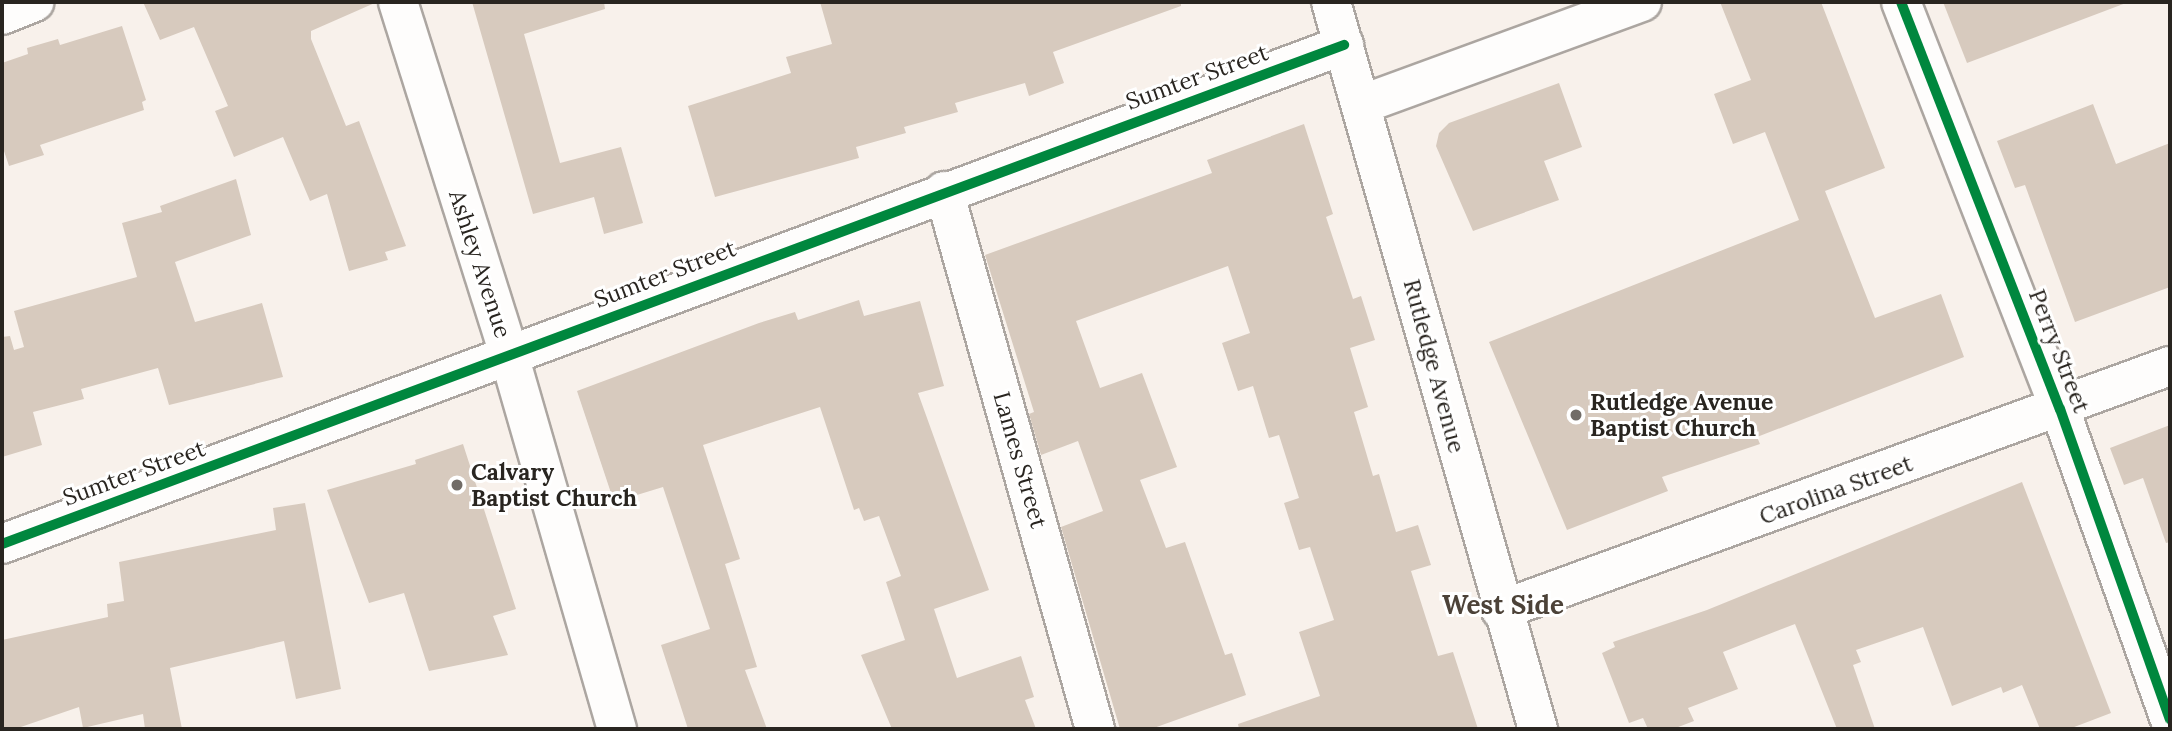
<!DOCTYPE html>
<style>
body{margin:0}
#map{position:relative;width:2172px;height:731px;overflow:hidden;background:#f8f1eb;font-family:Lora,serif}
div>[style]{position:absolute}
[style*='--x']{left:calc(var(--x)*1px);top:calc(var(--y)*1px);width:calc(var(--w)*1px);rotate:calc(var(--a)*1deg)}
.building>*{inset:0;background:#d7cabe}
.roads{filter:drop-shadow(2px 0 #aca6a1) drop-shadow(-2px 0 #aca6a1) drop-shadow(0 2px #aca6a1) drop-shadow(0 -2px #aca6a1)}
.minor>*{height:38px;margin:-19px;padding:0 19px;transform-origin:19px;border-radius:19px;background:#fefdfc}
.major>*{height:38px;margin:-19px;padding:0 19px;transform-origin:19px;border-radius:19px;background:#fefdfc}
.cycleway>*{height:10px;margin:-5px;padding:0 5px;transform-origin:5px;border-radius:5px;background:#00873e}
.dots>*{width:19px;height:19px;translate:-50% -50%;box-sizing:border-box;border:4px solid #fff;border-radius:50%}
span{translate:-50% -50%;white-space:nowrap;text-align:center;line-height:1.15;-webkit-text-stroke:6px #fff;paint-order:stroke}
.street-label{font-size:23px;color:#292520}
.poi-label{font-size:23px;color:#292520;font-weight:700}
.left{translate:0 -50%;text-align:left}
.quarter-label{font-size:26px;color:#4c4238;font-weight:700}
.frame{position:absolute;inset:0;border:4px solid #292520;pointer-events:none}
</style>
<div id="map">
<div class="building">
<div style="clip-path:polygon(143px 2px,377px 2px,311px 31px,311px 39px,346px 126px,359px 121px,406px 246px,385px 252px,388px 260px,349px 271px,327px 194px,310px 201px,283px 137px,234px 157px,215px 111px,228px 106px,194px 27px,160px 40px)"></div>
<div style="clip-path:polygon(472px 2px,604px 2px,605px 9px,524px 34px,560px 163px,621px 147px,643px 223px,604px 234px,594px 197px,533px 214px)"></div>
<div style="clip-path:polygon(820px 2px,1181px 2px,1181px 6px,1053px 52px,1064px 83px,1029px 96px,1025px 83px,955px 103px,958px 112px,904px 127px,906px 133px,856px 147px,859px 158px,715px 197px,688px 106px,791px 73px,786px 57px,832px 44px)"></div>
<div style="clip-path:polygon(1720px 2px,1821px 2px,1885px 168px,1825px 191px,1875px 318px,1941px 294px,1964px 357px,1757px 437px,1760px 444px,1662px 477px,1668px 491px,1567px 530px,1489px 342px,1799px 220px,1765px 132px,1733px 144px,1714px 94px,1751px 80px)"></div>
<div style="clip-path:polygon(1943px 2px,2126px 2px,2126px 3px,1967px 63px)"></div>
<div style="clip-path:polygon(122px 26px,146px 100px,142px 102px,144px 110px,40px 145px,44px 155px,9px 166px,2px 145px,2px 63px,28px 54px,27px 48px,58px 39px,60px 45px)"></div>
<div style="clip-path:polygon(1559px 83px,1582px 147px,1544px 161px,1559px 200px,1473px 231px,1436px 146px,1439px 133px,1449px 123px)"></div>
<div style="clip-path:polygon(2093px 104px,2116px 164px,2170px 143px,2170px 287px,2075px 322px,2025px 185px,2015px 188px,1997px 141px)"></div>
<div style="clip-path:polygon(1304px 124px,1333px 214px,1326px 217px,1353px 299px,1361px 296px,1375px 340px,1350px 348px,1368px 407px,1354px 412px,1373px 476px,1379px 474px,1396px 532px,1418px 525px,1431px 565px,1411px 571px,1438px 656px,1453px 652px,1478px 729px,1239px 729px,1238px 724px,1320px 696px,1299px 632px,1334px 620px,1310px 547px,1299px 550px,1284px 503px,1299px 498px,1279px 435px,1269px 438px,1253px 386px,1238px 391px,1222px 343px,1250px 333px,1228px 266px,1076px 321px,1100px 388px,1142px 373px,1177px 467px,1140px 480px,1166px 548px,1185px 542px,1225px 655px,1232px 653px,1246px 695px,1151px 729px,1120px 729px,1061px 527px,1103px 511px,1078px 441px,1041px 455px,1029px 414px,1034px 412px,985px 255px,1212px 173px,1207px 160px)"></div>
<div style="clip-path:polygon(236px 179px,251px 235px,175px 262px,195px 322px,262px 303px,283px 377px,169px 405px,158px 368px,81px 389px,84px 399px,33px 412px,42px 445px,2px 457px,2px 337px,10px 336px,14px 350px,24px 347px,14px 311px,137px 277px,122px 223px,162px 212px,160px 206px)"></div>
<div style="clip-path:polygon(859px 300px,864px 316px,920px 301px,944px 386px,918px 393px,989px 590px,934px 609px,957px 678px,1021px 656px,1034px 697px,1025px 700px,1036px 729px,892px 729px,861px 655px,905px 640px,886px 582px,901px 576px,879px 516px,864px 521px,859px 508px,854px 510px,820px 407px,703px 445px,740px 559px,725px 564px,757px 667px,745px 670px,767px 729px,688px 729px,661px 645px,710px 629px,663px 487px,614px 502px,577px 391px,759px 323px,795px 312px,798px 320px)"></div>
<div style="clip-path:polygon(2170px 425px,2170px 542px,2166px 543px,2143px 478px,2124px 485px,2110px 448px)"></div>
<div style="clip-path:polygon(463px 444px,516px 609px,493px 616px,508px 655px,429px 671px,404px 593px,369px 603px,327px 490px,416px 464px,415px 460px)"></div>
<div style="clip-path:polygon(2022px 482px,2111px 713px,2069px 729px,2040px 729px,2022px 685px,2003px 693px,2001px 687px,1952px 706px,1923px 627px,1856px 650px,1861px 662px,1853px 665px,1875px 729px,1837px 729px,1795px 624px,1723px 652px,1738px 689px,1688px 708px,1694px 721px,1673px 729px,1648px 729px,1643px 718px,1629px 723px,1602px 653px,1615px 647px,1613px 642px,1707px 610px)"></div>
<div style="clip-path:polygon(305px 503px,341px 689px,296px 699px,284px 641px,170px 668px,182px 729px,145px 729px,143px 714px,83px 728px,79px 707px,15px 729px,2px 729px,2px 640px,108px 617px,107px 604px,124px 601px,119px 562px,276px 530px,273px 508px)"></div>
</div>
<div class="roads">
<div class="minor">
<div style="--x:398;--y:2;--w:370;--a:72.5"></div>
<div style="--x:509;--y:355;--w:389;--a:73.9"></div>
<div style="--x:1901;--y:2;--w:437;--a:68.7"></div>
<div style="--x:2060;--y:409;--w:329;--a:70.5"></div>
<div style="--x:2;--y:15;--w:35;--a:-22"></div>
<div style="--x:1363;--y:104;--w:297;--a:-20.1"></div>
<div style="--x:944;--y:191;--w:559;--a:74.32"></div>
<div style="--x:2;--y:544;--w:1432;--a:-20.4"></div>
<div style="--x:1501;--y:610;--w:712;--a:-20.04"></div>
</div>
<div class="major">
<div style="--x:1331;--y:2;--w:756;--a:74.11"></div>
</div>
</div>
<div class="cycleway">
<div style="--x:1901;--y:2;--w:437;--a:68.7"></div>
<div style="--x:2060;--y:409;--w:329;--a:70.5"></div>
<div style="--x:2;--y:544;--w:1432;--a:-20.4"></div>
</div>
<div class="dots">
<div style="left:1576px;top:415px;background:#716c67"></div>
<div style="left:457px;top:485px;background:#716c67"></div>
</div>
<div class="street-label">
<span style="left:1197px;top:77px;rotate:-20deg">Sumter Street</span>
<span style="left:480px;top:264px;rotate:72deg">Ashley Avenue</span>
<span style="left:665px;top:274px;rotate:-21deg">Sumter Street</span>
<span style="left:2059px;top:351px;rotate:69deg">Perry Street</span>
<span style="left:1434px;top:366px;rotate:75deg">Rutledge Avenue</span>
<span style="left:1020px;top:460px;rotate:74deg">Lames Street</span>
<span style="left:134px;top:473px;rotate:-20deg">Sumter Street</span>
<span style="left:1836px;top:490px;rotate:-20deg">Carolina Street</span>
</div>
<div class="poi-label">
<span class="left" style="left:1590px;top:415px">Rutledge Avenue<br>Baptist Church</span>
<span class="left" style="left:471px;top:485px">Calvary<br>Baptist Church</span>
</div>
<div class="quarter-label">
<span style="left:1503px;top:605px">West Side</span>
</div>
<div class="frame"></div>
</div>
